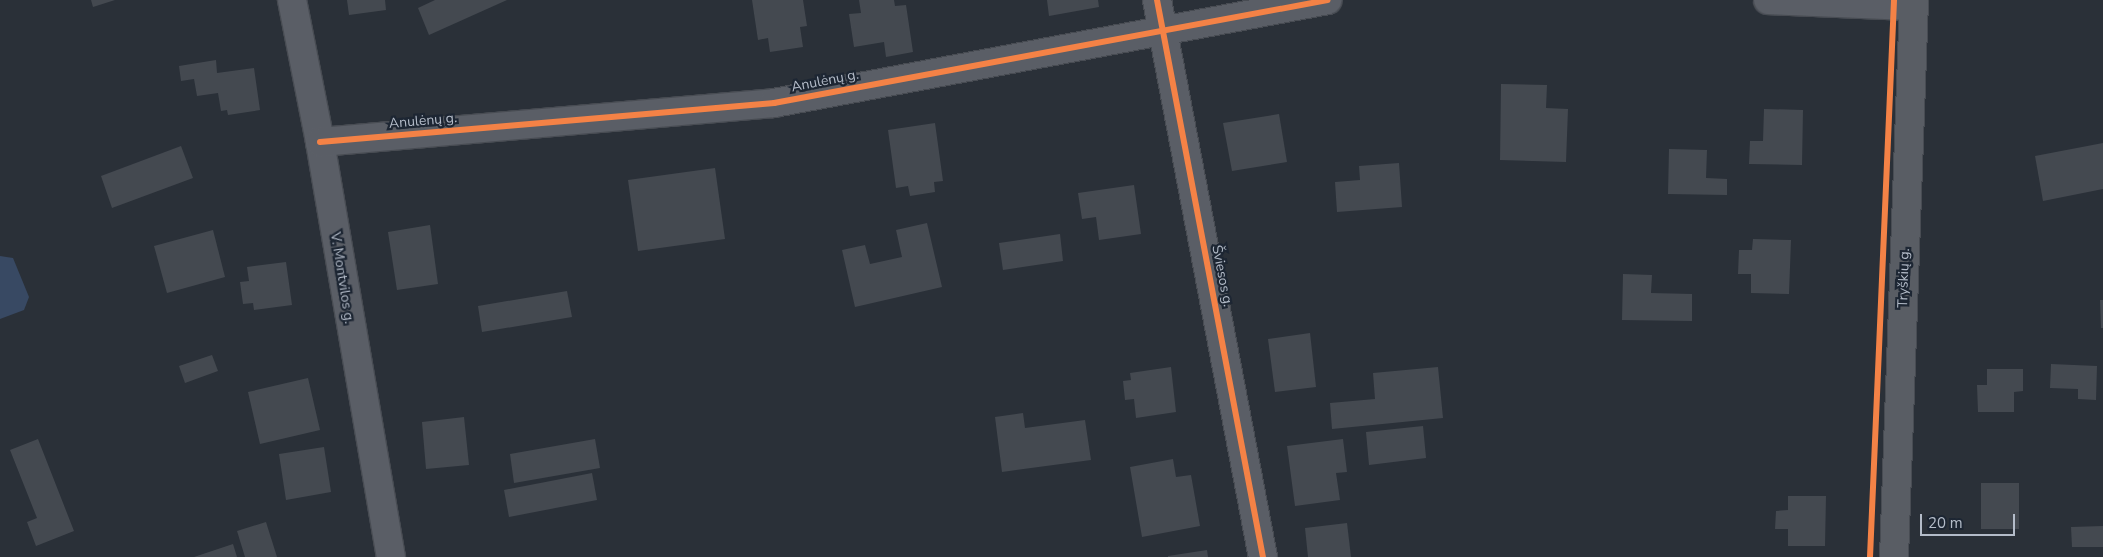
<!DOCTYPE html>
<meta charset="utf-8">
<style>
body{margin:0}
#map{position:relative;width:2103px;height:557px;overflow:hidden;background:#2a3038;font-family:"Nunito Sans",sans-serif}
div>[style]{position:absolute}
[style*='--x']{left:calc(var(--x)*1px);top:calc(var(--y)*1px);width:calc(var(--w)*1px);rotate:calc(var(--a)*1deg)}
.water>*{inset:0;background:#384963}
.building>*{inset:0;background:#444950}
.roads{filter:drop-shadow(1px 0 #484c53) drop-shadow(-1px 0 #484c53) drop-shadow(0 1px #484c53) drop-shadow(0 -1px #484c53)}
.street>*{height:28px;margin:-14px;padding:0 14px;transform-origin:14px;border-radius:14px;background:#5a5e66}
.secondary>*{height:28px;margin:-14px;padding:0 14px;transform-origin:14px;border-radius:14px;background:#595d64}
.cycleway>*{height:6px;margin:-3px;padding:0 3px;transform-origin:3px;border-radius:3px;background:#f48246}
span{translate:-50% -50%;white-space:nowrap;text-align:center;line-height:1.15;-webkit-text-stroke:4.5px #1d2633;paint-order:stroke}
.street-label{font-size:14px;color:#b4bcc9}
.scale{position:absolute;left:1920px;top:514px;width:95px;height:22px;box-sizing:border-box;border:2px solid #b4bcc9;border-top:0;padding-left:6px;font-size:15px;line-height:18px;white-space:nowrap;color:#b4bcc9;-webkit-text-stroke:4px #1d2633;paint-order:stroke}
</style>
<div id="map">
<div class="water">
<div style="clip-path:polygon(0 256px,13px 258px,29px 297px,24px 310px,0 319px)"></div>
</div>
<div class="building">
<div style="clip-path:polygon(91px 0,115px 0,93px 7px)"></div>
<div style="clip-path:polygon(347px 0,385px 0,386px 10px,349px 15px)"></div>
<div style="clip-path:polygon(435px 0,507px 0,429px 35px,418px 8px)"></div>
<div style="clip-path:polygon(752px 0,803px 0,807px 26px,800px 27px,803px 47px,770px 52px,768px 38px,758px 40px)"></div>
<div style="clip-path:polygon(859px 0,894px 0,895px 6px,906px 5px,913px 52px,886px 57px,884px 42px,854px 47px,849px 14px,861px 13px)"></div>
<div style="clip-path:polygon(1047px 0,1098px 0,1099px 7px,1049px 16px)"></div>
<div style="clip-path:polygon(216px 60px,217px 73px,254px 68px,260px 110px,228px 115px,227px 110px,221px 111px,218px 93px,197px 96px,194px 79px,181px 81px,179px 66px)"></div>
<div style="clip-path:polygon(1501px 84px,1547px 85px,1546px 108px,1568px 109px,1566px 162px,1500px 160px)"></div>
<div style="clip-path:polygon(1764px 109px,1803px 110px,1802px 165px,1749px 164px,1750px 141px,1763px 141px)"></div>
<div style="clip-path:polygon(1279px 114px,1287px 162px,1232px 171px,1223px 123px)"></div>
<div style="clip-path:polygon(935px 123px,943px 181px,934px 182px,935px 192px,910px 196px,908px 186px,896px 188px,888px 130px)"></div>
<div style="clip-path:polygon(2103px 143px,2103px 189px,2043px 201px,2035px 156px)"></div>
<div style="clip-path:polygon(181px 146px,193px 178px,112px 208px,101px 176px)"></div>
<div style="clip-path:polygon(1669px 149px,1707px 150px,1706px 178px,1727px 179px,1727px 195px,1668px 194px)"></div>
<div style="clip-path:polygon(1399px 163px,1402px 207px,1337px 212px,1335px 182px,1360px 180px,1359px 166px)"></div>
<div style="clip-path:polygon(715px 168px,725px 239px,638px 251px,628px 180px)"></div>
<div style="clip-path:polygon(1134px 185px,1141px 234px,1099px 240px,1096px 217px,1082px 219px,1078px 193px)"></div>
<div style="clip-path:polygon(927px 223px,942px 287px,855px 307px,842px 250px,865px 245px,870px 264px,902px 257px,896px 230px)"></div>
<div style="clip-path:polygon(430px 225px,438px 284px,397px 290px,388px 232px)"></div>
<div style="clip-path:polygon(213px 230px,225px 277px,167px 293px,154px 246px)"></div>
<div style="clip-path:polygon(1060px 234px,1063px 261px,1003px 270px,999px 243px)"></div>
<div style="clip-path:polygon(1753px 239px,1791px 240px,1789px 294px,1751px 293px,1751px 274px,1738px 274px,1739px 250px,1752px 250px)"></div>
<div style="clip-path:polygon(286px 262px,292px 305px,254px 310px,253px 303px,243px 304px,240px 282px,249px 281px,247px 267px)"></div>
<div style="clip-path:polygon(1623px 274px,1652px 275px,1651px 293px,1692px 294px,1692px 321px,1622px 320px)"></div>
<div style="clip-path:polygon(567px 291px,572px 317px,482px 332px,478px 306px)"></div>
<div style="clip-path:polygon(2100px 300px,2103px 300px,2103px 328px,2101px 328px)"></div>
<div style="clip-path:polygon(1310px 333px,1316px 387px,1275px 392px,1268px 339px)"></div>
<div style="clip-path:polygon(212px 355px,218px 371px,185px 383px,179px 366px)"></div>
<div style="clip-path:polygon(2051px 364px,2097px 366px,2096px 400px,2078px 399px,2078px 389px,2050px 388px)"></div>
<div style="clip-path:polygon(1171px 367px,1176px 412px,1136px 418px,1134px 399px,1125px 400px,1123px 381px,1131px 380px,1130px 373px)"></div>
<div style="clip-path:polygon(1438px 367px,1443px 418px,1332px 429px,1330px 403px,1375px 399px,1373px 373px)"></div>
<div style="clip-path:polygon(1987px 369px,2023px 369px,2023px 391px,2014px 392px,2014px 412px,1978px 412px,1977px 385px,1987px 385px)"></div>
<div style="clip-path:polygon(308px 378px,320px 430px,260px 444px,248px 392px)"></div>
<div style="clip-path:polygon(1023px 413px,1025px 428px,1085px 420px,1091px 460px,1002px 472px,995px 417px)"></div>
<div style="clip-path:polygon(464px 417px,469px 465px,426px 469px,422px 422px)"></div>
<div style="clip-path:polygon(1423px 426px,1426px 458px,1369px 465px,1366px 432px)"></div>
<div style="clip-path:polygon(38px 439px,74px 531px,36px 546px,27px 522px,37px 518px,10px 450px)"></div>
<div style="clip-path:polygon(595px 439px,600px 468px,514px 483px,510px 454px)"></div>
<div style="clip-path:polygon(1343px 439px,1347px 472px,1336px 473px,1340px 500px,1295px 506px,1287px 446px)"></div>
<div style="clip-path:polygon(324px 447px,331px 492px,286px 500px,279px 454px)"></div>
<div style="clip-path:polygon(1173px 459px,1176px 477px,1191px 475px,1200px 526px,1142px 537px,1130px 467px)"></div>
<div style="clip-path:polygon(592px 473px,597px 500px,509px 517px,504px 490px)"></div>
<div style="clip-path:polygon(1981px 483px,2019px 483px,2019px 529px,1981px 529px)"></div>
<div style="clip-path:polygon(1788px 496px,1826px 496px,1825px 546px,1788px 546px,1788px 529px,1775px 529px,1776px 511px,1788px 510px)"></div>
<div style="clip-path:polygon(266px 522px,277px 557px,245px 557px,237px 531px)"></div>
<div style="clip-path:polygon(1347px 523px,1351px 557px,1308px 557px,1305px 528px)"></div>
<div style="clip-path:polygon(2103px 526px,2103px 547px,2072px 547px,2071px 527px)"></div>
<div style="clip-path:polygon(233px 544px,237px 557px,194px 557px)"></div>
<div style="clip-path:polygon(1207px 550px,1208px 557px,1168px 557px,1168px 556px)"></div>
</div>
<div class="roads">
<div class="street">
<div style="--x:292;--y:0;--w:145;--a:78.8"></div>
<div style="--x:320;--y:142;--w:421;--a:80.3"></div>
<div style="--x:1157;--y:0;--w:567;--a:79.23"></div>
<div style="--x:1768;--y:0;--w:145;--a:2.4"></div>
<div style="--x:320;--y:142;--w:456;--a:-4.9"></div>
<div style="--x:774;--y:103;--w:563;--a:-10.53"></div>
</div>
<div class="secondary">
<div style="--x:1894;--y:557;--w:557;--a:-87.94"></div>
</div>
</div>
<div class="cycleway">
<div style="--x:1157;--y:0;--w:567;--a:79.23"></div>
<div style="--x:320;--y:142;--w:456;--a:-4.9"></div>
<div style="--x:774;--y:103;--w:563;--a:-10.53"></div>
<div style="--x:1870;--y:557;--w:558;--a:-87.53"></div>
</div>
<div class="street-label">
<span style="left:825px;top:81px;rotate:-11deg">Anulėnų g.</span>
<span style="left:423px;top:121px;rotate:-5deg">Anulėnų g.</span>
<span style="left:1222px;top:276px;rotate:79deg">Šviesos g.</span>
<span style="left:342px;top:278px;rotate:81deg">V. Montvilos g.</span>
<span style="left:1904px;top:278px;rotate:-88deg">Tryškių g.</span>
</div>
<div class="scale">20 m</div>
</div>
